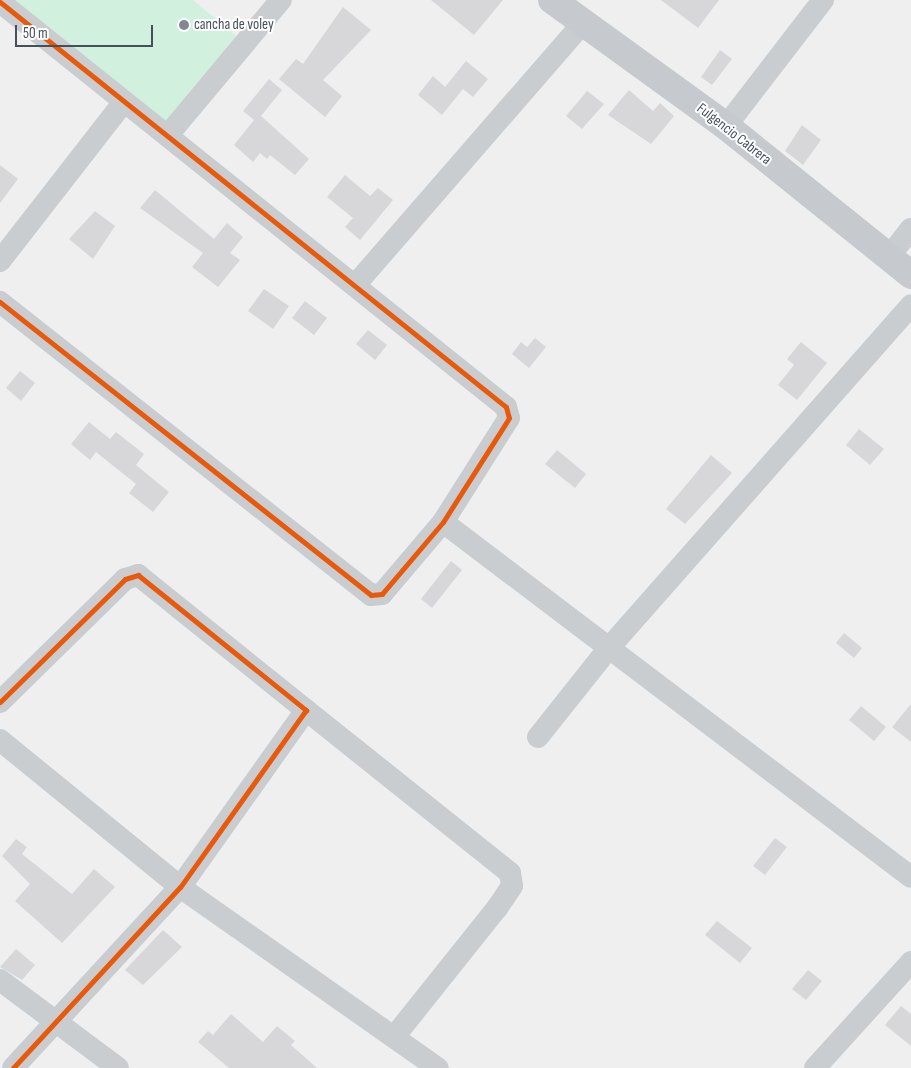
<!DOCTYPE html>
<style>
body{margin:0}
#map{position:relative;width:911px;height:1068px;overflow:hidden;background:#f0efef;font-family:"Sofia Sans Condensed",sans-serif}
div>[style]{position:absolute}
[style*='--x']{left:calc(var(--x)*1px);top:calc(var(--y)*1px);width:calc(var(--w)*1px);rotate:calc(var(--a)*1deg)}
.green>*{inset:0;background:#d2f0de}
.building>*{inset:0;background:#d7d7d9}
.minor>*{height:22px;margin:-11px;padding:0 11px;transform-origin:11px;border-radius:11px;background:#cacdd0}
.major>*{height:28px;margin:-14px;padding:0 14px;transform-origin:14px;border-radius:14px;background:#c6cace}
.cycleway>*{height:5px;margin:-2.5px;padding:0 2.5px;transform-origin:2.5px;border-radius:2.5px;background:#e8590c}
.dots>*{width:14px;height:14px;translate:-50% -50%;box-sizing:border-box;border:2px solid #fff;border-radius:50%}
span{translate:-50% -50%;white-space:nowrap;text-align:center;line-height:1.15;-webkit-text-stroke:4px #fff;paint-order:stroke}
.poi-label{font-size:15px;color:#45505c}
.left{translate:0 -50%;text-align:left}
.street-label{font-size:15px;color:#45505c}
.scale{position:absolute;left:15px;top:25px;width:138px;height:22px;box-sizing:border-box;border:2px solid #45505c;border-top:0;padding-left:6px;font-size:15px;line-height:18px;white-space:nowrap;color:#45505c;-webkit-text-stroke:4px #fff;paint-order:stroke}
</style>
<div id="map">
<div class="green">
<div style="clip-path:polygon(15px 0,193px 0,240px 39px,168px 123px)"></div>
</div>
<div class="building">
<div style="clip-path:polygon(431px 0,503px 0,474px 35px)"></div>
<div style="clip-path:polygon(661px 0,719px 0,698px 28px)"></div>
<div style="clip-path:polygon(343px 7px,371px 30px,323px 80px,342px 96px,325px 117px,279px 79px,296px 59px,303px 64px)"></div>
<div style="clip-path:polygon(720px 50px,732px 59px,712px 85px,701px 77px)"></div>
<div style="clip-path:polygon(466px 61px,488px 79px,473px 97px,463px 89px,442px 115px,418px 95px,433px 76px,445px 87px)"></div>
<div style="clip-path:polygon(269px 79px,282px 90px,261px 116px,309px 159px,295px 175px,270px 155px,267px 159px,260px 153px,253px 162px,234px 145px,254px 120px,243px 111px)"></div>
<div style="clip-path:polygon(629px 90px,653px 111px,660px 103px,674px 116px,651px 144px,608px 115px)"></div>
<div style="clip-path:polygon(587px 91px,604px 104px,582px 129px,566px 116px)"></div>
<div style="clip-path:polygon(802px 125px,821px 140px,803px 165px,785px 151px)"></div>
<div style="clip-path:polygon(0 165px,18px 179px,0 203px)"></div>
<div style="clip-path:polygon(345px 175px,370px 196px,378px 188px,393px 200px,360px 240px,345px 227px,353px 218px,327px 197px)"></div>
<div style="clip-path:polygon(155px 190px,214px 239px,227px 223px,243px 237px,230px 253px,240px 260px,218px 287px,192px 267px,203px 253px,140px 208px)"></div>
<div style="clip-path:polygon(95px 211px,115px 226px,93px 259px,69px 239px)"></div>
<div style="clip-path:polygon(264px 289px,289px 306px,273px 329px,248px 311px)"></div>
<div style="clip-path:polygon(305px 301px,327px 318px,314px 335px,292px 318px)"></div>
<div style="clip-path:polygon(368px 330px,387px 345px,375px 360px,356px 344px)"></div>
<div style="clip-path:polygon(535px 338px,546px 347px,529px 368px,512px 354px,521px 342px,527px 347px)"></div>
<div style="clip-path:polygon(801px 342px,827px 363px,797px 400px,778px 385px,794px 365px,787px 359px)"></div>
<div style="clip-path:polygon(20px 371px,35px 383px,21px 401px,6px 388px)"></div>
<div style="clip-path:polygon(89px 422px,110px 439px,116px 432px,144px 454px,136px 465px,169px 492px,153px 512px,129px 493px,136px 484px,96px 452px,90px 460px,71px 444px)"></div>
<div style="clip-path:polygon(859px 429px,884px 449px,870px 465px,846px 445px)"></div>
<div style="clip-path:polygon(557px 450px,586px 474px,575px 488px,545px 464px)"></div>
<div style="clip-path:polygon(711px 455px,732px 473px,685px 524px,666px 509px)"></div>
<div style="clip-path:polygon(451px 561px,462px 570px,432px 608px,421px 599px)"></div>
<div style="clip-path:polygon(844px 633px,862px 648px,854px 658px,836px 643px)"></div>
<div style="clip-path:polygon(911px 704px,911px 742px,892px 727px)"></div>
<div style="clip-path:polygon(861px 706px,886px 727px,874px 741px,849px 720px)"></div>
<div style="clip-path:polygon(775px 838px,787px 847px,765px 875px,753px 866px)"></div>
<div style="clip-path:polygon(16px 839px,27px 847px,22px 854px,72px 894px,94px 869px,115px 887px,62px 943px,15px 901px,30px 884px,2px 856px)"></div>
<div style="clip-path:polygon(717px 921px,752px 948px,740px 963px,705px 935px)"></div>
<div style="clip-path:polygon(163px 930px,182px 947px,143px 985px,125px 970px)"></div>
<div style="clip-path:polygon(16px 949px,35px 965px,22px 980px,0 967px)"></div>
<div style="clip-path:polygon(808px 970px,822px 981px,806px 1000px,792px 989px)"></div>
<div style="clip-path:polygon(901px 1006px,911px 1014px,911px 1046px,885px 1025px)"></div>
<div style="clip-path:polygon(231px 1014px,263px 1042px,277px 1026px,295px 1041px,291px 1045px,317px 1068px,229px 1068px,198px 1042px,208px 1031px,213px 1035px)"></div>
</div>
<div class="minor">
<div style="--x:0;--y:2;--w:648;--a:38.67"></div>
<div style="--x:506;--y:407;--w:11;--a:75"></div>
<div style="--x:509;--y:418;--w:123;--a:122.4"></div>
<div style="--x:443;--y:522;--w:94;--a:130.3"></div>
<div style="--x:382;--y:594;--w:11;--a:175"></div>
<div style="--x:371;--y:595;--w:473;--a:-141.7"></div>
<div style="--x:726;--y:126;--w:159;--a:-52.4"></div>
<div style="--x:168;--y:135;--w:176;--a:-50.1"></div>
<div style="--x:888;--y:258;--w:37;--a:-52"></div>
<div style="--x:0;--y:261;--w:202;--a:-52.1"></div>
<div style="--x:356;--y:284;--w:346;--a:-49"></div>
<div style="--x:443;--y:522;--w:587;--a:37.18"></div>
<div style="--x:0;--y:702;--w:175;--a:-44.5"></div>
<div style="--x:125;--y:579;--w:14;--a:-17"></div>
<div style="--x:138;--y:575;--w:216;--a:38.8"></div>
<div style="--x:306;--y:710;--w:217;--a:125.4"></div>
<div style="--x:180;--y:887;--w:246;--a:132.7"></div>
<div style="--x:306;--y:710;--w:261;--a:38.6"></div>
<div style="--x:510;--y:873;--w:13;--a:81"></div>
<div style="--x:512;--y:886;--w:27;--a:124"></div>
<div style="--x:497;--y:908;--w:165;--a:128.6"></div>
<div style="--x:538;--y:737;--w:112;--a:-51.5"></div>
<div style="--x:608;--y:649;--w:458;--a:-48.6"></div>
<div style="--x:0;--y:740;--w:232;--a:39.2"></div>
<div style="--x:180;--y:887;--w:315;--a:35.1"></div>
<div style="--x:0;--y:980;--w:147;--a:36.7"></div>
<div style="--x:815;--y:1068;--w:143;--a:-47.8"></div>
</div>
<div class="major">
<div style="--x:552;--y:0;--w:215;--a:35.9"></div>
<div style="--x:726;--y:126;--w:238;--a:38.8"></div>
</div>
<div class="cycleway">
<div style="--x:0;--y:2;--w:648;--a:38.67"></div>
<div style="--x:506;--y:407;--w:11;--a:75"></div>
<div style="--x:509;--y:418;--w:123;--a:122.4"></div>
<div style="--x:443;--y:522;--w:94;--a:130.3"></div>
<div style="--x:382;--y:594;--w:11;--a:175"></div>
<div style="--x:371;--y:595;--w:473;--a:-141.7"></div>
<div style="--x:0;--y:702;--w:175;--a:-44.5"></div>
<div style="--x:125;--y:579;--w:14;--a:-17"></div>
<div style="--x:138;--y:575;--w:216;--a:38.8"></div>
<div style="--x:306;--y:710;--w:217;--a:125.4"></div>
<div style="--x:180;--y:887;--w:246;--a:132.7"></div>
</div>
<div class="dots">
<div style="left:184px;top:25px;background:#81888f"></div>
</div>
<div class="poi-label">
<span class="left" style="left:194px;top:25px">cancha de voley</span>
</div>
<div class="street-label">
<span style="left:734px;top:134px;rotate:38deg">Fulgencio Cabrera</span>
</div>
<div class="scale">50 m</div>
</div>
